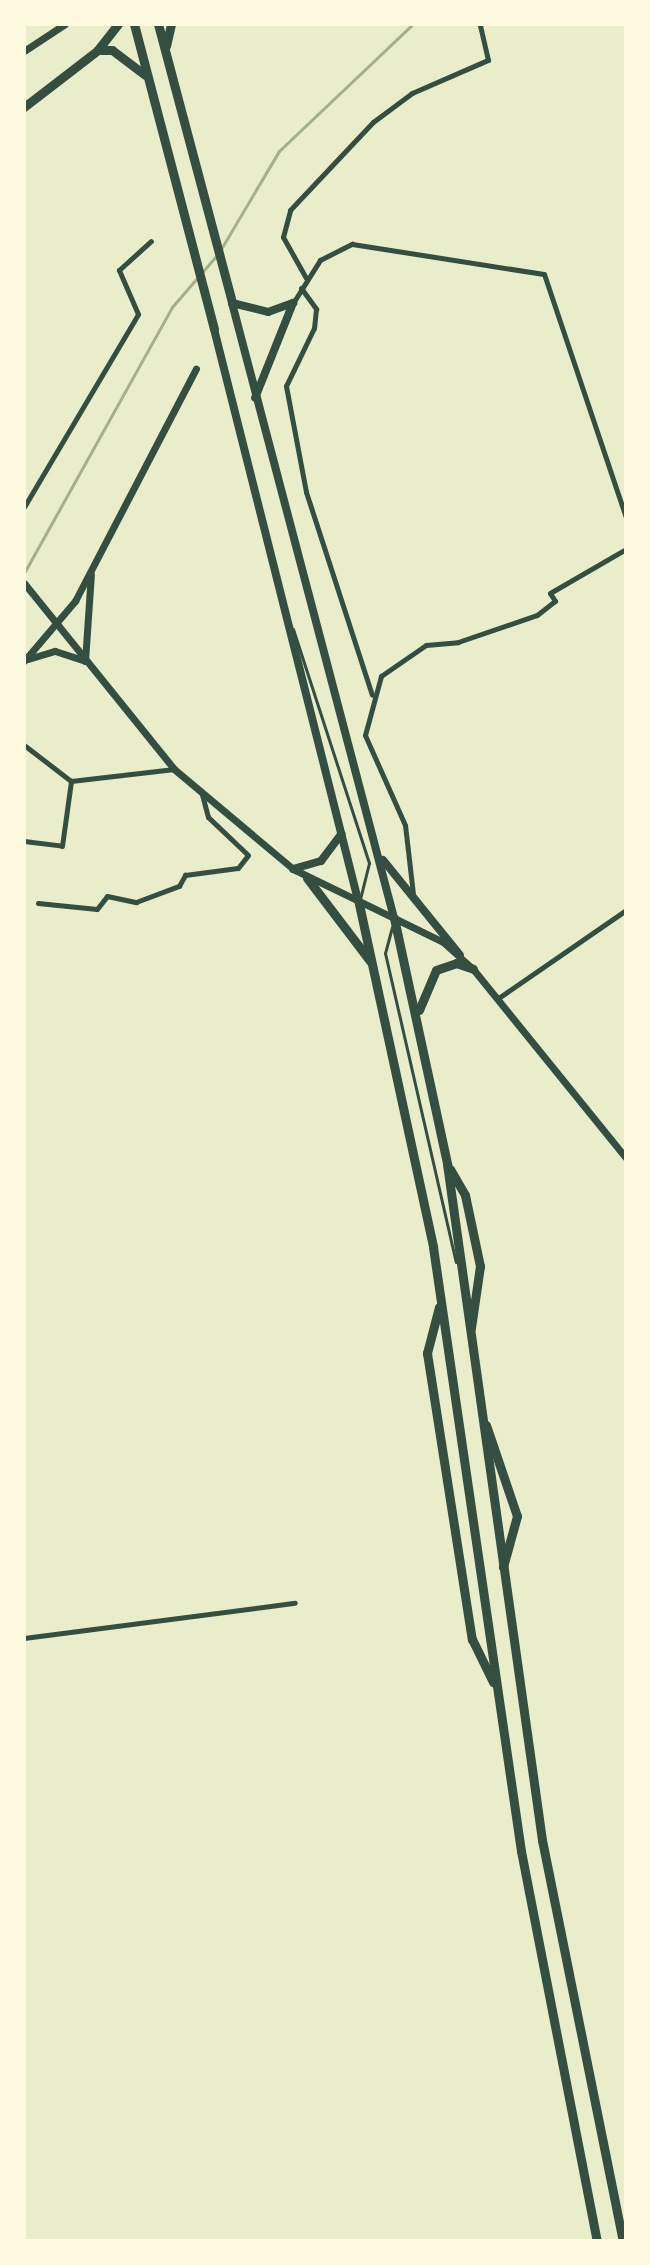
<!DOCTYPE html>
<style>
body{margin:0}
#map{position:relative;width:650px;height:2265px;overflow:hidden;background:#e9edc9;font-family:Quicksand,sans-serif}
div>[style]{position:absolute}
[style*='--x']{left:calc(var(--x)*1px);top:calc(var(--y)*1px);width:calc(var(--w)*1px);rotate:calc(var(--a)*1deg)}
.stream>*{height:3px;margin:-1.5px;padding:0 1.5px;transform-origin:1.5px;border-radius:1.5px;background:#a3b18a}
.service>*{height:3px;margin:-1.5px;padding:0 1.5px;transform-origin:1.5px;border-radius:1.5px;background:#344e41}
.minor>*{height:5px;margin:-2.5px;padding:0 2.5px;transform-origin:2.5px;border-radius:2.5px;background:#344e41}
.tertiary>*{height:7px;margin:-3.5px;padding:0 3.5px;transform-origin:3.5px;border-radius:3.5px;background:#344e41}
.secondary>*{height:7px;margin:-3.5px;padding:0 3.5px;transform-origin:3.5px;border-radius:3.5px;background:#344e41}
.primary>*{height:8px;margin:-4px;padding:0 4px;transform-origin:4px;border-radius:4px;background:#344e41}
.trunk>*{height:9px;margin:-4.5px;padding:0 4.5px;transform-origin:4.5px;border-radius:4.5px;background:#344e41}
span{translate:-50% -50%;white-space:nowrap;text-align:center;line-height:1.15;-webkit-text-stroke:7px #fefae0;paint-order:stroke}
.frame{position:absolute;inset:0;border:26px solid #fefae0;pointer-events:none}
</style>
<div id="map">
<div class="stream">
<div style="--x:221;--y:249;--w:114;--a:-59.4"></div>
<div style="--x:279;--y:151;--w:185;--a:-43.5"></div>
<div style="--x:24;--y:573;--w:304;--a:-60.9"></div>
<div style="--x:172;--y:307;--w:69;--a:-49.1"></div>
</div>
<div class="service">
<div style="--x:293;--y:629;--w:246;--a:72"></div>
<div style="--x:369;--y:863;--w:38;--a:104"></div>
<div style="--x:392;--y:927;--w:27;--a:105"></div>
<div style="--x:385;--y:953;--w:317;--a:77.1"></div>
</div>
<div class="minor">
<div style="--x:306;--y:278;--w:47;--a:-119.3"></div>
<div style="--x:283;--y:237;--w:28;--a:-75"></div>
<div style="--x:290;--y:210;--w:121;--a:-46.7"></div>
<div style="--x:373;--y:122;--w:49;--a:-36.6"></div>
<div style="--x:412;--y:93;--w:83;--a:-23.5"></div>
<div style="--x:488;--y:60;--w:37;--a:-103"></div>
<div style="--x:301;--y:288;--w:26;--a:54"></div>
<div style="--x:316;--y:309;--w:19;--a:96"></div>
<div style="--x:314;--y:328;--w:64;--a:115.8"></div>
<div style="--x:286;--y:386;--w:108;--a:79.3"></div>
<div style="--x:306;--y:492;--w:213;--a:72"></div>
<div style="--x:293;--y:303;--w:51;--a:-57.9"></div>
<div style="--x:320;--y:260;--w:36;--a:-27"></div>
<div style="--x:352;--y:244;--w:194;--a:8.9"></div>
<div style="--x:544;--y:274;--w:257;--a:71.4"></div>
<div style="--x:24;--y:507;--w:224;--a:-59.4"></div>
<div style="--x:138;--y:314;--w:48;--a:-113.4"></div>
<div style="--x:119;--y:270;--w:43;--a:-42.2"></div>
<div style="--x:24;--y:745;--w:59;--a:37.5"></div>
<div style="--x:24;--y:841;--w:38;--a:7"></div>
<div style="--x:62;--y:846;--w:66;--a:-82.1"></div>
<div style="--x:71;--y:781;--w:104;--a:-6.6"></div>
<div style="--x:413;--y:894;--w:69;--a:-96.6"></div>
<div style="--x:405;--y:825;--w:98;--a:-114"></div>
<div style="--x:365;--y:735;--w:61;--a:-74.8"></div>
<div style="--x:381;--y:676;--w:55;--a:-34.6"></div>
<div style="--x:426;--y:645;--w:32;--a:-5"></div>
<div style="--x:458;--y:642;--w:83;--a:-18.9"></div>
<div style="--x:537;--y:615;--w:23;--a:-38"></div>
<div style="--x:555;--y:601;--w:9;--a:-122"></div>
<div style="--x:550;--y:593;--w:88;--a:-30.1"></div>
<div style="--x:38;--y:903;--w:59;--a:5.8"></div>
<div style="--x:97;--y:909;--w:16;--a:-52"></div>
<div style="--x:107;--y:896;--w:30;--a:12"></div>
<div style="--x:136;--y:902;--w:46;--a:-20.4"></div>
<div style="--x:179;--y:886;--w:13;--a:-61"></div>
<div style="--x:185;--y:875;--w:53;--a:-7.5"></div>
<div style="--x:238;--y:868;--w:16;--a:-52"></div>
<div style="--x:248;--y:855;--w:55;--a:-136.5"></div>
<div style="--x:208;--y:817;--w:27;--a:-105"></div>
<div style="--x:497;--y:999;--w:157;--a:-34.6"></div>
<div style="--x:24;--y:1638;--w:273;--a:-7.4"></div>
</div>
<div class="tertiary">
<div style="--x:24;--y:51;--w:49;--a:-33.4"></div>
<div style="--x:28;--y:659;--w:28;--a:-17"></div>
<div style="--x:55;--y:651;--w:32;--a:18"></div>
<div style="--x:85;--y:661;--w:87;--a:-86.1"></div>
<div style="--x:24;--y:661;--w:79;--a:-49.6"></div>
<div style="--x:75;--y:601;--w:262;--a:-62.5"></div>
<div style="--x:394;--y:918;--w:55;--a:26.1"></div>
<div style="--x:443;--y:942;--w:40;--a:42"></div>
<div style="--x:473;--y:969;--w:243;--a:51"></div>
</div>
<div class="secondary">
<div style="--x:24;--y:583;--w:239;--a:51.1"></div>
<div style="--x:174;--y:769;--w:155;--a:40"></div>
<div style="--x:293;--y:869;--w:112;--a:25.9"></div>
</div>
<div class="primary">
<div style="--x:232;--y:303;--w:636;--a:75.24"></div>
<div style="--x:232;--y:303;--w:37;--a:14"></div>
<div style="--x:268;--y:312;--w:27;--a:-20"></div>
<div style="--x:293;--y:303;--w:102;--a:111.8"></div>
<div style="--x:214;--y:329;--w:593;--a:75.85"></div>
<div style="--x:383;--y:860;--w:122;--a:51"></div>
<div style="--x:293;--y:869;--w:29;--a:-16"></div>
<div style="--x:321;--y:861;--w:34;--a:-53"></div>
</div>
<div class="trunk">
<div style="--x:118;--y:24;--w:33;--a:128"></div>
<div style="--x:98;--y:50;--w:14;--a:0"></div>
<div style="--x:112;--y:50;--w:41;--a:37.1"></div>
<div style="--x:134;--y:24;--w:315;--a:75.3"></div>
<div style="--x:158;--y:24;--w:289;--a:75.1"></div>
<div style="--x:166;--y:46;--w:23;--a:-77"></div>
<div style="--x:24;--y:107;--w:93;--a:-37.6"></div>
<div style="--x:307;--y:878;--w:104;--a:52.8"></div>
<div style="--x:359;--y:904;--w:351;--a:77.8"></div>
<div style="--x:433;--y:1247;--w:610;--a:81.71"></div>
<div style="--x:521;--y:1851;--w:397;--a:79"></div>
<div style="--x:394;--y:918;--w:252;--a:77.8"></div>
<div style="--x:447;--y:1164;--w:683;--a:82"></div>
<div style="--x:542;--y:1840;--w:409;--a:78.6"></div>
<div style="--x:419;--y:1010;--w:43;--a:-67"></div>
<div style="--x:436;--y:970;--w:21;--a:-19"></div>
<div style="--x:456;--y:963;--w:18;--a:19"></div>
<div style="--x:450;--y:1169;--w:30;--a:60"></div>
<div style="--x:465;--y:1195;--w:73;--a:78.1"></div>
<div style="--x:480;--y:1266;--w:63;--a:98.3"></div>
<div style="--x:439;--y:1307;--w:48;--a:104.6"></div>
<div style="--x:427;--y:1353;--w:290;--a:81.1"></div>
<div style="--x:472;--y:1639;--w:48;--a:64"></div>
<div style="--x:486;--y:1425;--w:96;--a:71.2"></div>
<div style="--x:517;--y:1516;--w:53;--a:105.4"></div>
</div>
<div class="frame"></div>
</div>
